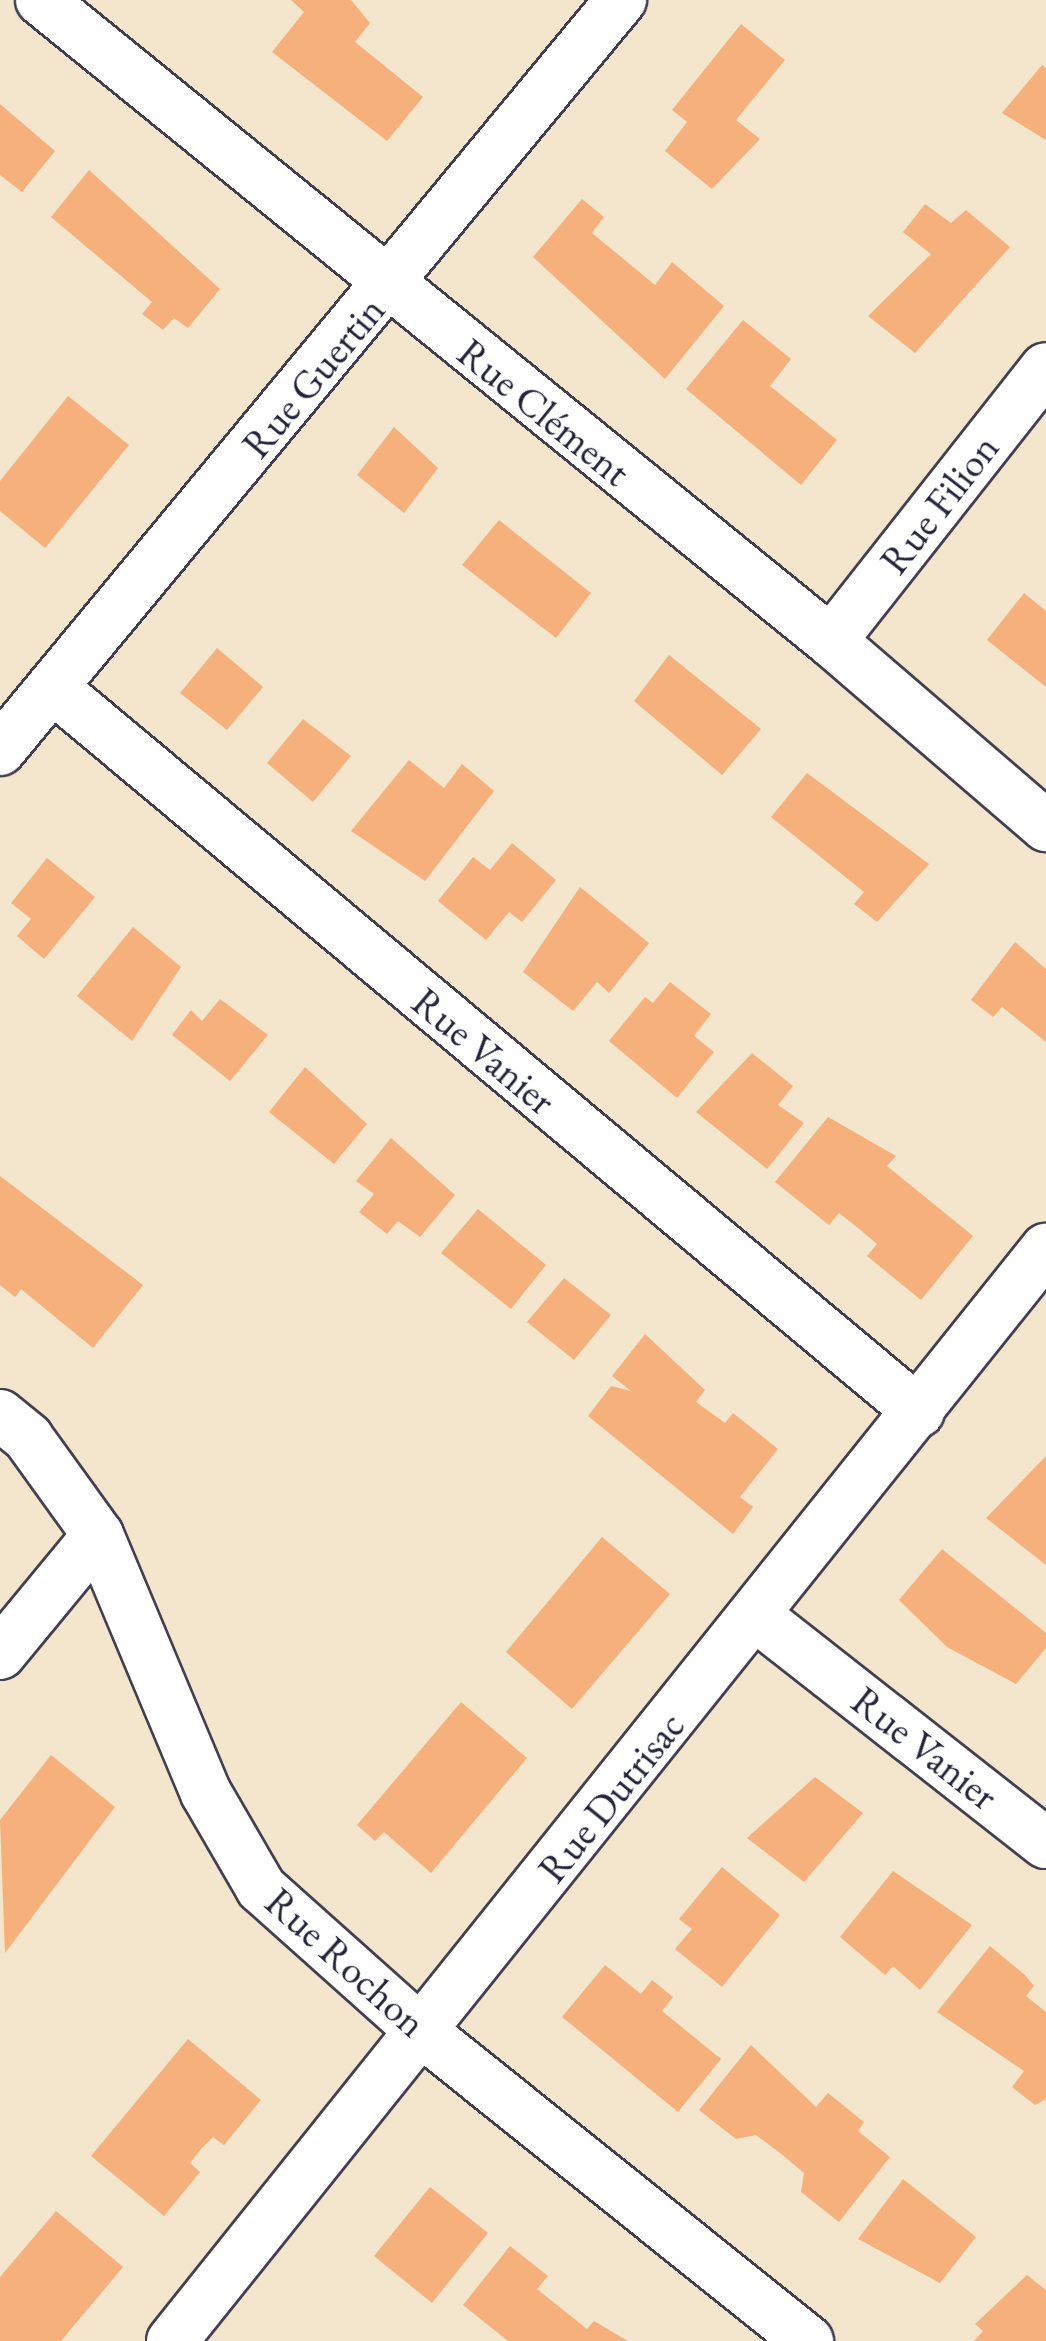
<!DOCTYPE html>
<meta charset="utf-8">
<style>
body{margin:0}
#map{position:relative;width:1046px;height:2341px;overflow:hidden;background:#f4e5cd;font-family:"EB Garamond",serif}
div>[style]{position:absolute}
[style*='--x']{left:calc(var(--x)*1px);top:calc(var(--y)*1px);width:calc(var(--w)*1px);rotate:calc(var(--a)*1deg)}
.building>*{inset:0;background:#f6b07c}
.roads{filter:drop-shadow(2px 0 #423f51) drop-shadow(-2px 0 #423f51) drop-shadow(0 2px #423f51) drop-shadow(0 -2px #423f51)}
.street>*{height:50px;margin:-25px;padding:0 25px;transform-origin:25px;border-radius:25px;background:#fff}
span{translate:-50% -50%;white-space:nowrap;text-align:center;line-height:1.15;-webkit-text-stroke:8px #fff;paint-order:stroke}
.street-label{font-size:40px;color:#22223b}
</style>
<div id="map">
<div class="building">
<div style="clip-path:polygon(291px 0,351px 0,370px 23px,355px 42px,423px 97px,387px 141px,272px 52px,304px 12px)"></div>
<div style="clip-path:polygon(741px 24px,785px 60px,736px 120px,760px 139px,712px 189px,665px 151px,687px 122px,672px 110px)"></div>
<div style="clip-path:polygon(1042px 65px,1046px 68px,1046px 140px,1002px 113px)"></div>
<div style="clip-path:polygon(0 104px,55px 151px,22px 192px,0 175px)"></div>
<div style="clip-path:polygon(89px 170px,220px 289px,188px 328px,174px 318px,163px 330px,142px 314px,152px 302px,51px 217px)"></div>
<div style="clip-path:polygon(582px 199px,604px 217px,592px 233px,655px 285px,672px 262px,724px 306px,665px 379px,533px 257px)"></div>
<div style="clip-path:polygon(925px 204px,951px 223px,966px 210px,1010px 247px,915px 353px,868px 316px,931px 254px,903px 232px)"></div>
<div style="clip-path:polygon(743px 320px,791px 359px,770px 386px,837px 440px,801px 485px,686px 389px)"></div>
<div style="clip-path:polygon(68px 396px,129px 445px,45px 548px,0 511px,0 481px)"></div>
<div style="clip-path:polygon(394px 427px,438px 468px,404px 513px,357px 475px)"></div>
<div style="clip-path:polygon(499px 520px,591px 593px,556px 638px,462px 565px)"></div>
<div style="clip-path:polygon(1024px 593px,1046px 611px,1046px 687px,987px 640px)"></div>
<div style="clip-path:polygon(217px 648px,263px 687px,227px 730px,180px 693px)"></div>
<div style="clip-path:polygon(669px 655px,761px 729px,722px 775px,634px 701px)"></div>
<div style="clip-path:polygon(303px 719px,351px 756px,313px 802px,267px 763px)"></div>
<div style="clip-path:polygon(409px 760px,444px 788px,462px 764px,494px 791px,425px 881px,351px 831px)"></div>
<div style="clip-path:polygon(807px 773px,929px 864px,877px 922px,854px 904px,864px 892px,771px 817px)"></div>
<div style="clip-path:polygon(512px 843px,556px 880px,522px 922px,509px 912px,486px 940px,438px 901px,473px 857px,490px 870px)"></div>
<div style="clip-path:polygon(47px 858px,95px 897px,44px 959px,17px 936px,31px 919px,11px 903px)"></div>
<div style="clip-path:polygon(580px 887px,649px 943px,609px 993px,597px 982px,573px 1011px,523px 972px)"></div>
<div style="clip-path:polygon(133px 927px,181px 967px,132px 1041px,77px 996px)"></div>
<div style="clip-path:polygon(1015px 942px,1046px 969px,1046px 1042px,1002px 1007px,993px 1017px,971px 1000px)"></div>
<div style="clip-path:polygon(670px 982px,711px 1014px,694px 1036px,714px 1052px,677px 1098px,609px 1041px,645px 997px,653px 1003px)"></div>
<div style="clip-path:polygon(220px 999px,268px 1035px,230px 1081px,172px 1035px,191px 1010px,202px 1021px)"></div>
<div style="clip-path:polygon(752px 1053px,793px 1086px,778px 1105px,804px 1123px,767px 1169px,696px 1112px)"></div>
<div style="clip-path:polygon(305px 1067px,367px 1124px,334px 1164px,269px 1112px)"></div>
<div style="clip-path:polygon(828px 1117px,896px 1156px,887px 1166px,973px 1236px,921px 1300px,867px 1256px,877px 1244px,858px 1228px,839px 1213px,829px 1225px,775px 1182px)"></div>
<div style="clip-path:polygon(391px 1138px,455px 1195px,420px 1237px,398px 1221px,387px 1234px,359px 1212px,374px 1194px,356px 1181px)"></div>
<div style="clip-path:polygon(0 1176px,143px 1285px,93px 1348px,21px 1289px,15px 1297px,0 1285px)"></div>
<div style="clip-path:polygon(478px 1209px,546px 1265px,511px 1309px,441px 1253px)"></div>
<div style="clip-path:polygon(564px 1278px,611px 1315px,574px 1360px,527px 1322px)"></div>
<div style="clip-path:polygon(645px 1334px,705px 1390px,696px 1402px,725px 1423px,733px 1413px,778px 1449px,740px 1497px,753px 1507px,733px 1534px,588px 1416px,611px 1386px,631px 1391px,612px 1376px)"></div>
<div style="clip-path:polygon(1046px 1456px,1046px 1565px,986px 1518px)"></div>
<div style="clip-path:polygon(602px 1537px,670px 1594px,572px 1709px,506px 1652px)"></div>
<div style="clip-path:polygon(942px 1549px,1046px 1633px,1046px 1648px,1016px 1684px,947px 1647px,899px 1600px)"></div>
<div style="clip-path:polygon(461px 1702px,527px 1758px,431px 1873px,384px 1832px,375px 1841px,357px 1825px)"></div>
<div style="clip-path:polygon(51px 1755px,115px 1807px,5px 1953px,0 1820px)"></div>
<div style="clip-path:polygon(815px 1777px,863px 1813px,804px 1882px,747px 1838px)"></div>
<div style="clip-path:polygon(722px 1867px,780px 1915px,722px 1987px,675px 1949px,692px 1929px,679px 1919px)"></div>
<div style="clip-path:polygon(893px 1871px,972px 1925px,920px 1990px,893px 1966px,885px 1975px,840px 1937px)"></div>
<div style="clip-path:polygon(990px 1946px,1025px 1975px,1034px 1986px,1026px 1996px,1046px 2012px,1046px 2099px,1035px 2105px,1012px 2087px,1024px 2071px,937px 2012px)"></div>
<div style="clip-path:polygon(605px 1965px,641px 1994px,652px 1980px,673px 1997px,662px 2011px,721px 2059px,678px 2112px,562px 2017px)"></div>
<div style="clip-path:polygon(188px 2039px,261px 2100px,224px 2145px,213px 2137px,201px 2149px,190px 2163px,200px 2172px,164px 2216px,91px 2156px)"></div>
<div style="clip-path:polygon(751px 2045px,816px 2107px,828px 2093px,864px 2122px,858px 2131px,890px 2157px,839px 2222px,801px 2192px,804px 2173px,780px 2153px,756px 2135px,736px 2139px,699px 2110px)"></div>
<div style="clip-path:polygon(903px 2179px,976px 2237px,940px 2283px,858px 2239px)"></div>
<div style="clip-path:polygon(430px 2187px,488px 2233px,432px 2303px,374px 2256px)"></div>
<div style="clip-path:polygon(56px 2211px,123px 2267px,61px 2341px,0 2341px,0 2277px)"></div>
<div style="clip-path:polygon(510px 2246px,548px 2276px,537px 2289px,587px 2329px,594px 2321px,628px 2341px,508px 2341px,463px 2305px)"></div>
<div style="clip-path:polygon(1027px 2275px,1046px 2290px,1046px 2341px,974px 2341px,983px 2331px,975px 2324px)"></div>
</div>
<div class="roads">
<div class="street">
<div style="--x:41;--y:0;--w:1017;--a:39.06"></div>
<div style="--x:831;--y:641;--w:284;--a:40.7"></div>
<div style="--x:831;--y:641;--w:347;--a:-51.8"></div>
<div style="--x:52;--y:687;--w:1130;--a:39.9"></div>
<div style="--x:0;--y:750;--w:974;--a:-50.38"></div>
<div style="--x:0;--y:1415;--w:36;--a:39"></div>
<div style="--x:28;--y:1438;--w:120;--a:54.2"></div>
<div style="--x:98;--y:1535;--w:280;--a:67.3"></div>
<div style="--x:206;--y:1793;--w:110;--a:59.9"></div>
<div style="--x:261;--y:1888;--w:215;--a:41.8"></div>
<div style="--x:421;--y:2031;--w:496;--a:38.7"></div>
<div style="--x:756;--y:1616;--w:368;--a:38.1"></div>
<div style="--x:0;--y:1654;--w:154;--a:-50.5"></div>
<div style="--x:172;--y:2341;--w:1399;--a:-51.33"></div>
</div>
</div>
<div class="street-label">
<span style="left:313px;top:377px;rotate:-50deg">Rue Guertin</span>
<span style="left:544px;top:412px;rotate:39deg">Rue Clément</span>
<span style="left:939px;top:504px;rotate:-52deg">Rue Filion</span>
<span style="left:484px;top:1051px;rotate:40deg">Rue Vanier</span>
<span style="left:925px;top:1748px;rotate:38deg">Rue Vanier</span>
<span style="left:611px;top:1797px;rotate:-51deg">Rue Dutrisac</span>
<span style="left:346px;top:1962px;rotate:42deg">Rue Rochon</span>
</div>
</div>
